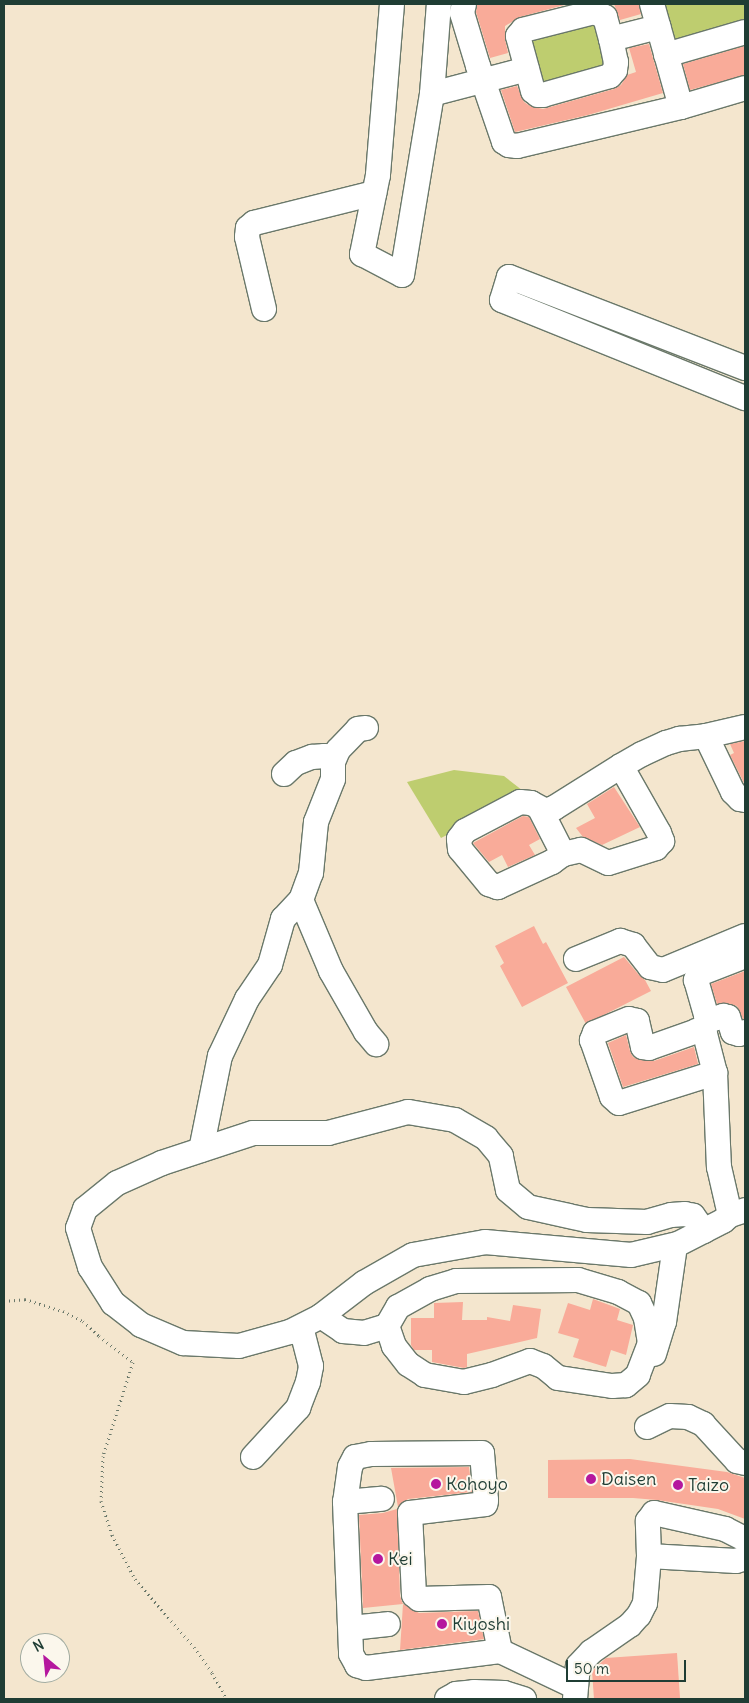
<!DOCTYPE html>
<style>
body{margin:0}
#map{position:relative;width:749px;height:1703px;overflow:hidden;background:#f4e6ce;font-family:Delius,sans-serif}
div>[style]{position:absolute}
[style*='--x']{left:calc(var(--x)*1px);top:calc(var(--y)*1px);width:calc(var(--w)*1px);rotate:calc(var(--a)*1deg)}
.green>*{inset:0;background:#becd6f}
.building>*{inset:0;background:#f9ab99}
.path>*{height:3px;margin-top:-1.5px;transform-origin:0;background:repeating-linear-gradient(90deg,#6a786a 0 1px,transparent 0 5px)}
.roads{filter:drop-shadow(1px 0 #6a786a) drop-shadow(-1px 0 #6a786a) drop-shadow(0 1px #6a786a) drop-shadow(0 -1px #6a786a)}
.minor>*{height:24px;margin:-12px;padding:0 12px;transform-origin:12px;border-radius:12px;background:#fff}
.dots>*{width:14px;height:14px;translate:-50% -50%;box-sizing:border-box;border:2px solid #fbf7ec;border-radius:50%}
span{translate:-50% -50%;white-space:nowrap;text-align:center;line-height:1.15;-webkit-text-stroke:4px #fbf7ec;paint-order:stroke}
.poi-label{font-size:18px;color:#1f3d34}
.left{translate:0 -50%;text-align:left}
.frame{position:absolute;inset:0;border:5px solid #1f3d34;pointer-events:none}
.north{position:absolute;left:20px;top:1633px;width:50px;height:50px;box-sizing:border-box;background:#fbf7ec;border:1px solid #a3ada2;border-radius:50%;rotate:332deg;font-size:14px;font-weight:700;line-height:20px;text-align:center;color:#1f3d34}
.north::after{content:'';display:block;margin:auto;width:18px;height:22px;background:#b5179e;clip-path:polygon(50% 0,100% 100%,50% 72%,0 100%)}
.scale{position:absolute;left:566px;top:1660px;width:120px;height:22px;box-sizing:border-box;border:2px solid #1f3d34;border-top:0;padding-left:6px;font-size:15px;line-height:18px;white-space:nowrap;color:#1f3d34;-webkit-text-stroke:4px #fbf7ec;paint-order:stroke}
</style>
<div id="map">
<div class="green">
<div style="clip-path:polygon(661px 4px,745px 4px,745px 23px,672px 45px)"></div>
<div style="clip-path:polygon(600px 16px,612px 66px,539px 85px,524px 36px)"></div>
<div style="clip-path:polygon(454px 770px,504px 776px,527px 794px,441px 838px,407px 782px)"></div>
</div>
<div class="building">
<div style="clip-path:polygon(482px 4px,568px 4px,520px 17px,505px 26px,505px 39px,508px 53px,490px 58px,476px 12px,477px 5px)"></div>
<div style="clip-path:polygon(614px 4px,639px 4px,641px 14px,620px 20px)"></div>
<div style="clip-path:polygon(649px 44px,663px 93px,588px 115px,515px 132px,501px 90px,517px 86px,524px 102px,530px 106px,543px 109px,614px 89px,621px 85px,627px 75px,636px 72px,629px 48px)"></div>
<div style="clip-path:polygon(745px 46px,745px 75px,690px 90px,683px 64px)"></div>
<div style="clip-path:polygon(745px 741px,745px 785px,730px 755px,734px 753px,730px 744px)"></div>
<div style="clip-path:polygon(614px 787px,640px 827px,602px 845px,583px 837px,576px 828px,595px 818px,587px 804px)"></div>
<div style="clip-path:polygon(523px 816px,529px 817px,540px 839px,529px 845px,535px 855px,508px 867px,502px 855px,489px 862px,473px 843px)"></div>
<div style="clip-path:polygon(534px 926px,543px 944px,546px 942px,568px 983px,522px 1007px,500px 966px,504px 963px,495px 946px)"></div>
<div style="clip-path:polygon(624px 957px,639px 975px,645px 980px,651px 991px,586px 1024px,566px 987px)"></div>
<div style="clip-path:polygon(745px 971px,745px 1019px,743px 1019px,737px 1006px,726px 1003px,717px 1004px,711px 984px)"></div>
<div style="clip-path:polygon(626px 1035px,630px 1051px,633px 1057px,640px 1060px,654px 1061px,694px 1047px,698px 1064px,623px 1087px,608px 1043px)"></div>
<div style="clip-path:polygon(593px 1299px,620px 1309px,617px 1320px,633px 1325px,626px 1355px,611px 1350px,606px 1367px,573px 1357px,579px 1339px,558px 1333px,568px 1303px,590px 1310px)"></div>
<div style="clip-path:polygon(463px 1302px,462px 1320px,487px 1320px,487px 1317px,510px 1321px,513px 1305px,541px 1309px,537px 1338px,467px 1354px,467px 1367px,464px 1368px,432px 1362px,432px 1350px,414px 1350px,411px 1345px,411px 1318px,434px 1318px,434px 1303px)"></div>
<div style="clip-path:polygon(630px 1459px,727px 1472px,745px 1478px,745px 1519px,718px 1509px,657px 1500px,633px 1498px,548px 1498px,548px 1460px)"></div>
<div style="clip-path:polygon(469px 1467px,472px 1492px,408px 1499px,398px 1507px,391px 1468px)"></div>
<div style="clip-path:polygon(397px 1509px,400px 1596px,403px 1604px,363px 1608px,359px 1515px,383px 1513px)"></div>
<div style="clip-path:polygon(403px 1604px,419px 1613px,478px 1611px,484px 1639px,400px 1650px)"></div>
<div style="clip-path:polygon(677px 1653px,680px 1698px,594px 1699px,592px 1671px,606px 1658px)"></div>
</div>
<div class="path">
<div style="--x:4;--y:1301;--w:21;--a:-5"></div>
<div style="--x:25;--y:1299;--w:40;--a:18"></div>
<div style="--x:63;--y:1311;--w:22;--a:27"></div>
<div style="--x:83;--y:1321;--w:22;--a:43"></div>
<div style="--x:99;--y:1336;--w:43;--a:37.4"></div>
<div style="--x:133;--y:1362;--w:99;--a:107.7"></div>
<div style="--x:103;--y:1456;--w:45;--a:92.5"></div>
<div style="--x:101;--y:1501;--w:36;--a:72"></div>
<div style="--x:112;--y:1535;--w:50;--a:62.4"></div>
<div style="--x:135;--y:1579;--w:90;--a:49.1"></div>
<div style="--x:194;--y:1647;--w:32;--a:55"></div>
<div style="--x:212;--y:1673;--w:30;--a:60"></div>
</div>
<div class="roads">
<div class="minor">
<div style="--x:392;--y:4;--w:172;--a:94.7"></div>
<div style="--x:378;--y:175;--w:81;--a:101.4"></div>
<div style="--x:362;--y:254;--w:45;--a:27.7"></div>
<div style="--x:402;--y:275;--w:183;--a:-80.6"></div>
<div style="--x:432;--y:94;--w:90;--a:-85.6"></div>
<div style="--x:464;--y:4;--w:9;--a:103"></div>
<div style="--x:462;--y:13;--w:55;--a:73.2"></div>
<div style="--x:478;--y:66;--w:80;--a:71.1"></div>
<div style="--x:504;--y:142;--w:6;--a:31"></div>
<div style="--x:509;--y:145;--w:8;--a:7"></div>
<div style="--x:517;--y:146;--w:169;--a:-13.4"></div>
<div style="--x:681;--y:107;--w:67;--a:-16.5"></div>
<div style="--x:652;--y:4;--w:107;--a:74.3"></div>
<div style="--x:611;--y:39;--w:24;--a:78"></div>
<div style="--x:616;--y:62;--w:8;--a:97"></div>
<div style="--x:615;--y:70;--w:8;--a:130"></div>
<div style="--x:610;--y:76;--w:70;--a:164.2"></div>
<div style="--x:543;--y:95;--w:5;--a:180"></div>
<div style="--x:538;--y:95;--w:6;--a:-141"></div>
<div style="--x:533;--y:91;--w:57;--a:-105.3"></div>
<div style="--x:518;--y:36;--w:8;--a:-50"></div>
<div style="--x:523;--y:30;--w:73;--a:-14.2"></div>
<div style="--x:594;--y:12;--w:12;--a:24"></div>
<div style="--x:605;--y:17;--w:23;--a:75"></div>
<div style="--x:611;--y:39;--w:49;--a:-14.3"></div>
<div style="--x:666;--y:55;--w:82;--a:-16.2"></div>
<div style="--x:432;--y:94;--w:98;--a:-14.7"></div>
<div style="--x:264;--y:309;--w:74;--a:-103.3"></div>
<div style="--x:247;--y:237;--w:9;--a:-84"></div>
<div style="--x:248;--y:228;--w:8;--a:-40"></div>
<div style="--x:254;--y:223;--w:124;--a:-14"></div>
<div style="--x:745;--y:368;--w:253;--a:-158.9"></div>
<div style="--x:509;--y:277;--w:24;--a:107"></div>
<div style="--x:502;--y:300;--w:262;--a:22"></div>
<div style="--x:706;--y:736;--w:62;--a:64.3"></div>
<div style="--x:733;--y:792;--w:10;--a:45"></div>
<div style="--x:740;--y:799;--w:5;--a:11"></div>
<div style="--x:621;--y:766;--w:77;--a:60.4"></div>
<div style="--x:659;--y:833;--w:9;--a:69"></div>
<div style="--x:662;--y:841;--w:9;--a:131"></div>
<div style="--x:656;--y:848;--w:50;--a:162.6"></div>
<div style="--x:608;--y:863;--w:30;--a:-154"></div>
<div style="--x:581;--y:850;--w:18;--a:167"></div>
<div style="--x:563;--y:854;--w:14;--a:144"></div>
<div style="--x:552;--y:862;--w:60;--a:155.2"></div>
<div style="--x:498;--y:887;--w:9;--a:-162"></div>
<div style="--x:489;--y:884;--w:45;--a:-129.6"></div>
<div style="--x:460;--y:849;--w:10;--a:-96"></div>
<div style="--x:459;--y:839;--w:10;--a:-53"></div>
<div style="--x:465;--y:831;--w:62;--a:-27.8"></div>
<div style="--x:520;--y:802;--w:11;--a:5"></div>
<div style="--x:531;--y:803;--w:17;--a:28"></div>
<div style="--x:546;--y:811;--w:9;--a:-21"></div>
<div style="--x:554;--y:808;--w:79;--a:-32.1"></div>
<div style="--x:621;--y:766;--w:24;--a:-30"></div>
<div style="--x:642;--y:754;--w:26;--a:-25"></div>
<div style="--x:666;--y:743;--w:14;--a:-17"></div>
<div style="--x:679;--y:739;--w:27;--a:-6"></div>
<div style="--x:706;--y:736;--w:40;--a:-13"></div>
<div style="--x:284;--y:774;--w:16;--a:-43"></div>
<div style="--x:296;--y:763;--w:17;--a:-21"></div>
<div style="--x:312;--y:757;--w:13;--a:-4"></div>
<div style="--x:325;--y:756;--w:10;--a:37"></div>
<div style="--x:540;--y:809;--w:51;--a:62.9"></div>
<div style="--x:301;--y:900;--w:77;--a:67.1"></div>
<div style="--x:331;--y:971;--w:70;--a:60.2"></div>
<div style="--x:366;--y:1032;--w:16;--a:50"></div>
<div style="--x:745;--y:956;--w:49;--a:158.6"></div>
<div style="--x:699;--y:974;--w:7;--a:117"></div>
<div style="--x:696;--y:980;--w:37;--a:74"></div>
<div style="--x:706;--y:1016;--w:6;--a:45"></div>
<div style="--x:710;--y:1020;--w:14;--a:-17"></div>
<div style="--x:723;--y:1016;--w:5;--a:11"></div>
<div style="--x:728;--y:1017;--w:16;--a:72"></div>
<div style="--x:733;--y:1032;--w:6;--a:18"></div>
<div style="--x:739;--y:1034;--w:6;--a:-18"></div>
<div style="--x:576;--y:959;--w:48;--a:-22.2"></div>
<div style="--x:620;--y:941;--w:14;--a:17"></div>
<div style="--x:633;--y:945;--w:28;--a:52"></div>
<div style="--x:650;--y:967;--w:13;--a:13"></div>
<div style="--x:663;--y:970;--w:89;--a:-22.5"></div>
<div style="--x:715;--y:1073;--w:40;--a:-104.4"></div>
<div style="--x:705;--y:1034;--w:9;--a:-159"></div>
<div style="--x:697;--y:1031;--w:51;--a:160.5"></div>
<div style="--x:649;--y:1048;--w:6;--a:-171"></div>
<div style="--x:643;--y:1047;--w:27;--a:-103"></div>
<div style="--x:637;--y:1021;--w:8;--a:-166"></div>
<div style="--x:629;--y:1019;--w:37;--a:158"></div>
<div style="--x:595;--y:1033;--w:8;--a:113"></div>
<div style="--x:592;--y:1040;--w:60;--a:70.7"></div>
<div style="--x:612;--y:1097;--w:9;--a:41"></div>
<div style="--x:619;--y:1103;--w:101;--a:-17.4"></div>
<div style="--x:715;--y:1073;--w:94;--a:87.6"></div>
<div style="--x:719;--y:1167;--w:49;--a:77.1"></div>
<div style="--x:201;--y:1150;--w:96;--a:-78.6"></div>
<div style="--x:220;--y:1056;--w:63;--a:-64.7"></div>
<div style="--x:247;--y:999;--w:41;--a:-55.9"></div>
<div style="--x:270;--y:965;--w:48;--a:-74.2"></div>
<div style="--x:283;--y:919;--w:26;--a:-47"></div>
<div style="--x:301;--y:900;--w:29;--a:-70"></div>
<div style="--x:311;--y:873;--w:51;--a:-84.4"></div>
<div style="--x:316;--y:822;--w:46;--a:-68.4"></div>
<div style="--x:333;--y:779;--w:17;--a:-90"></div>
<div style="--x:333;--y:762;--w:13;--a:-67"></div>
<div style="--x:338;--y:750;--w:29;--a:-46"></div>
<div style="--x:358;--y:729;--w:8;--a:-7"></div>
<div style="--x:704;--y:1231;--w:19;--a:-126"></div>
<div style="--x:693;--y:1216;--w:8;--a:-166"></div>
<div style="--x:685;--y:1214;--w:14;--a:176"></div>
<div style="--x:671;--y:1215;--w:25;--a:164"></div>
<div style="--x:647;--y:1222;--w:60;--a:-178.1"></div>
<div style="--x:587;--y:1220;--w:60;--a:-167.6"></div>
<div style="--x:528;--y:1207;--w:26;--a:-140"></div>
<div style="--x:508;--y:1190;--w:35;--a:-102"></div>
<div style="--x:501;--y:1156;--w:23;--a:-130"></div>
<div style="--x:486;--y:1138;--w:36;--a:-150"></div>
<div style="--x:455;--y:1120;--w:48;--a:-170.3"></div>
<div style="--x:408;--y:1112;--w:83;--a:165.3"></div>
<div style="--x:328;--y:1133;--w:75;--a:180"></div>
<div style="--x:253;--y:1133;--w:96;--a:161.8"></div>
<div style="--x:162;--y:1163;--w:49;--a:156"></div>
<div style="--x:117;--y:1183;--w:41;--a:140.9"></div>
<div style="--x:85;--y:1209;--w:20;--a:110"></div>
<div style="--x:78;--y:1228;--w:41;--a:72.9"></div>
<div style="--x:90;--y:1267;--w:43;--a:57.4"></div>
<div style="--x:113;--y:1303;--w:36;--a:38"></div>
<div style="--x:141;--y:1325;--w:46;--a:23.2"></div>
<div style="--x:183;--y:1343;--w:56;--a:3.1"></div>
<div style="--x:239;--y:1346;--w:53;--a:-15.4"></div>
<div style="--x:290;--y:1332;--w:35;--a:-27"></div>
<div style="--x:321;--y:1316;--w:54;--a:-37.5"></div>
<div style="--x:364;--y:1283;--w:56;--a:-29.7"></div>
<div style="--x:413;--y:1255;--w:73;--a:-10.2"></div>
<div style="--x:485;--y:1242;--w:147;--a:5.1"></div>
<div style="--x:631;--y:1255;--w:48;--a:-13.2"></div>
<div style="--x:678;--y:1244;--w:51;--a:-27.1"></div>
<div style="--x:723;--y:1221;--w:9;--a:-41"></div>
<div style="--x:730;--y:1215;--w:16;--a:-18"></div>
<div style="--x:321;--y:1316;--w:27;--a:34"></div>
<div style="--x:343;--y:1331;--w:21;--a:5"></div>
<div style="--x:364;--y:1333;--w:24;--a:-17"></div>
<div style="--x:387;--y:1326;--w:22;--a:-60"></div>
<div style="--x:398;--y:1307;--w:37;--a:-29"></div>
<div style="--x:430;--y:1289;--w:27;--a:-17"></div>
<div style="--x:456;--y:1281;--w:122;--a:-0.5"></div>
<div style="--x:578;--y:1280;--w:42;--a:16.7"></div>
<div style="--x:618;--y:1292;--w:24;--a:28"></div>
<div style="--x:639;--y:1303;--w:17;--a:65"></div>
<div style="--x:646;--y:1318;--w:25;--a:81"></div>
<div style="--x:650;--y:1343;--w:34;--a:111"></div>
<div style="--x:638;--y:1375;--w:16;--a:140"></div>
<div style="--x:626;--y:1385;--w:14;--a:176"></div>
<div style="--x:612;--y:1386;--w:55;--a:-171.6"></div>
<div style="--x:558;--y:1378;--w:19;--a:-141"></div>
<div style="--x:543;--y:1366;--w:14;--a:-159"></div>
<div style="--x:530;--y:1361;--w:40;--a:159.8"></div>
<div style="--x:492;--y:1375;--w:29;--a:166"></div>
<div style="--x:464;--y:1382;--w:40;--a:-170"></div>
<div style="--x:425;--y:1375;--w:20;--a:-147"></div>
<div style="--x:408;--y:1364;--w:23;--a:-128"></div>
<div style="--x:394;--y:1346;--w:21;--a:-109"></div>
<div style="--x:654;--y:1354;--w:34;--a:-73"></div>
<div style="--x:664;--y:1322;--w:77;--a:-81.8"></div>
<div style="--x:647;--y:1427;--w:25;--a:-26"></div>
<div style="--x:670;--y:1416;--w:18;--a:3"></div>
<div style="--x:688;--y:1417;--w:17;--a:25"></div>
<div style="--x:703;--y:1424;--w:50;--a:47.4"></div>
<div style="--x:737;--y:1461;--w:8;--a:14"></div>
<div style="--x:253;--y:1457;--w:67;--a:-47.4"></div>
<div style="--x:298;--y:1408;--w:28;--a:-69"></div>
<div style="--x:308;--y:1382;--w:16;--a:-79"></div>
<div style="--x:311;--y:1366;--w:40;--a:-104.4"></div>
<div style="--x:345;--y:1502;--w:37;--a:-5"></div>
<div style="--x:649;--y:1556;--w:35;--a:-92"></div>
<div style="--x:648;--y:1521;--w:10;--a:-53"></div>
<div style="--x:654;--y:1513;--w:73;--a:12.7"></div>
<div style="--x:725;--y:1529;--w:22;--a:27"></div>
<div style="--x:351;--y:1628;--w:37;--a:-6"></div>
<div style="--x:500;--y:1651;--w:55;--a:-101.5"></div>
<div style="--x:489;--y:1597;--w:70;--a:178.4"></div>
<div style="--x:419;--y:1599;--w:6;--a:-141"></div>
<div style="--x:414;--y:1595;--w:82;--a:-92.8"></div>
<div style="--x:410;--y:1513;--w:76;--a:-6.8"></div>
<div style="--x:485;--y:1504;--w:4;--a:-76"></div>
<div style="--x:486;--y:1500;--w:47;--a:-94.9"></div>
<div style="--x:482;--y:1453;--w:111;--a:179.5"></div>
<div style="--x:371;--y:1454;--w:16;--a:169"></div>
<div style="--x:355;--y:1457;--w:11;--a:117"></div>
<div style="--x:350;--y:1467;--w:35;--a:98"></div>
<div style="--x:345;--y:1502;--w:152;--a:87.7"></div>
<div style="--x:351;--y:1654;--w:13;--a:61"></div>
<div style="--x:357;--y:1665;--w:9;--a:18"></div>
<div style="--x:366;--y:1668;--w:135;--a:-7.2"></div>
<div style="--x:500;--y:1651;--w:82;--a:25.3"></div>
<div style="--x:447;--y:1699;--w:10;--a:-29"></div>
<div style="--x:456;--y:1694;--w:18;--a:-6"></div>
<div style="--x:474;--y:1692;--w:30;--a:2"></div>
<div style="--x:504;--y:1693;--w:21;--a:17"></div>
<div style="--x:575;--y:1699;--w:33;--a:-85"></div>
<div style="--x:578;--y:1666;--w:19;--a:-47"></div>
<div style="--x:591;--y:1652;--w:47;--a:-34.7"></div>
<div style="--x:630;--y:1625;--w:13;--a:-48"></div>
<div style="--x:639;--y:1615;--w:13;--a:-63"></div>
<div style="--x:645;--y:1603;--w:47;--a:-85.1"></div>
<div style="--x:649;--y:1556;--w:87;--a:3.3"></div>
<div style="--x:736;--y:1561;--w:9;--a:-18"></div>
</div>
</div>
<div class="dots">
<div style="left:591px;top:1479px;background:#b5179e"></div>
<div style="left:436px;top:1484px;background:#b5179e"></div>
<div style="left:678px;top:1485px;background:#b5179e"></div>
<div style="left:378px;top:1559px;background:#b5179e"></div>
<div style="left:442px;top:1624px;background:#b5179e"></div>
</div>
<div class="poi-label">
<span class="left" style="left:601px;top:1479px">Daisen</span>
<span class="left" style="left:446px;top:1484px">Kohoyo</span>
<span class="left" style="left:688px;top:1485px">Taizo</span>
<span class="left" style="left:388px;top:1559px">Kei</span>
<span class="left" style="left:452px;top:1624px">Kiyoshi</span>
</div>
<div class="frame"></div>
<div class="north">N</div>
<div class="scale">50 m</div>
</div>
